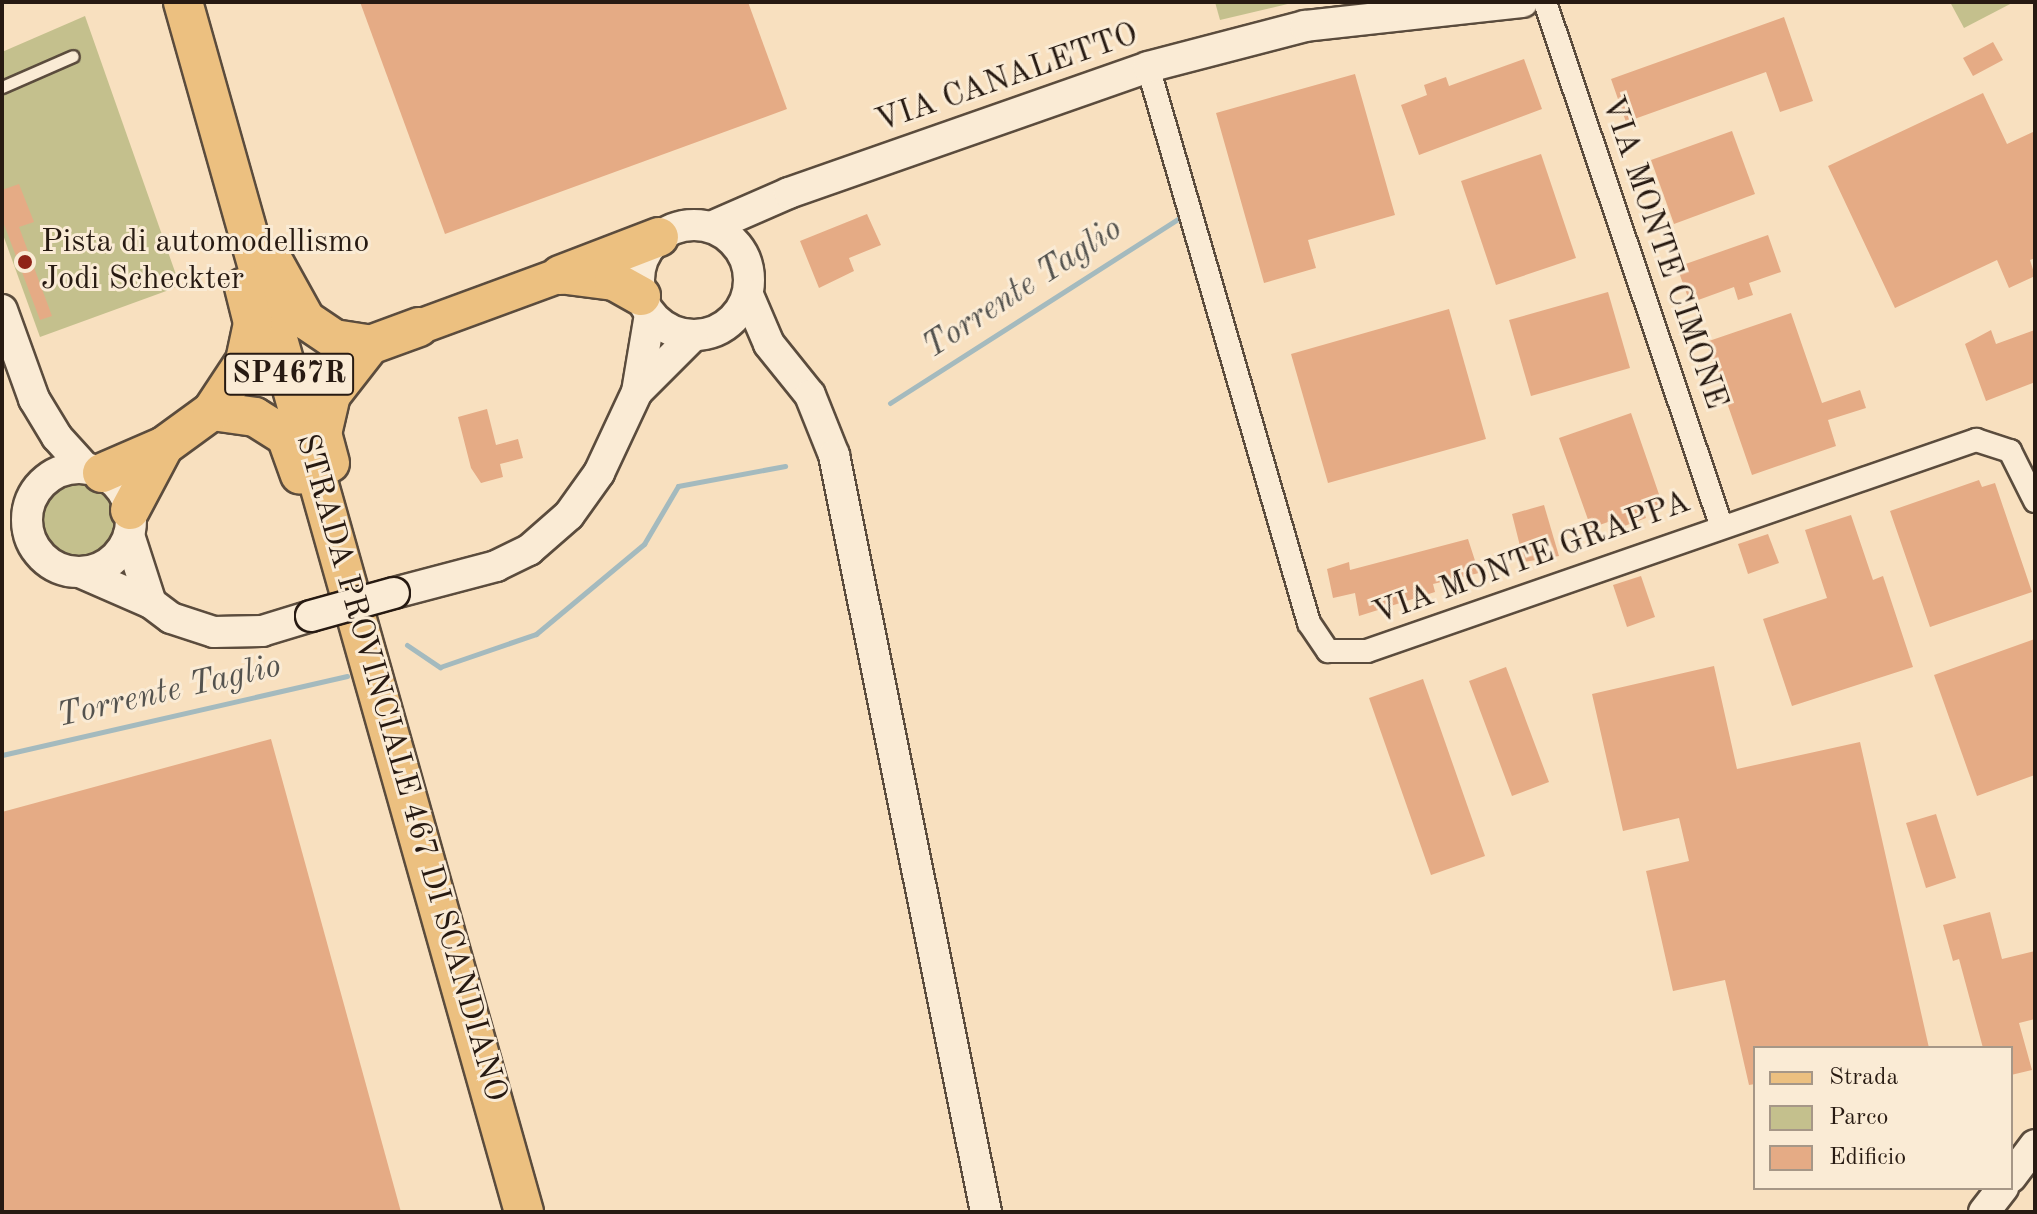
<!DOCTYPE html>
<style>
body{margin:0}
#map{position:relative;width:2037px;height:1214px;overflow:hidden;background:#f8e0bf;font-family:"Old Standard TT",serif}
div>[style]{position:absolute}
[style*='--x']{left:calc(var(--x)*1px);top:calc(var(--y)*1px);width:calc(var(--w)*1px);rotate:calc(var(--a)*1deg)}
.green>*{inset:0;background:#c4c08d}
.round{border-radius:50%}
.stream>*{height:5px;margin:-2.5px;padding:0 2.5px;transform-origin:2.5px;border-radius:2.5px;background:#a4babe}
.building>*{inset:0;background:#e5ab85}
.roads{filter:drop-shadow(2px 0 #5b4c3d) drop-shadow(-2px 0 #5b4c3d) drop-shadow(0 2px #5b4c3d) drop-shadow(0 -2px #5b4c3d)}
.lane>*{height:11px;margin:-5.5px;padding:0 5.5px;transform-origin:5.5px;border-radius:5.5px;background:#faebd5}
.street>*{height:22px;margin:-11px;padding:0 11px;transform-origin:11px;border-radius:11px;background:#faebd5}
.secondary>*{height:30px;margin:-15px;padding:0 15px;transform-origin:15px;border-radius:15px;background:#faebd5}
.secondary>.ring{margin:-15px;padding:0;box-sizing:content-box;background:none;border:30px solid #faebd5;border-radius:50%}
.primary>*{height:34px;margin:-17px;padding:0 17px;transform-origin:17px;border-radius:17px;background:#ecc080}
.highway>*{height:38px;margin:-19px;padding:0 19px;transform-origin:19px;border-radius:19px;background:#ecc080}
.bridges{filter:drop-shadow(2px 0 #271a12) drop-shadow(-2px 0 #271a12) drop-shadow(0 2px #271a12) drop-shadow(0 -2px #271a12)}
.secondary-bridge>*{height:30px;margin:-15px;padding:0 15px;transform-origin:15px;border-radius:15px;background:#faebd5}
.dots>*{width:22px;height:22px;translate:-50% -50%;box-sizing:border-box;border:4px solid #faebd5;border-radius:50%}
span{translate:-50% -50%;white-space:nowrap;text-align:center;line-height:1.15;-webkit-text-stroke:6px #faebd5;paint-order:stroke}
.shield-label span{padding:2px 6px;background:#faebd5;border:2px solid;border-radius:6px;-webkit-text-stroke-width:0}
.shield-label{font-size:30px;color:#271a12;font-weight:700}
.street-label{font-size:32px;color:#271a12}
.poi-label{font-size:32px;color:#271a12}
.left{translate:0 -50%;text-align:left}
.water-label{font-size:34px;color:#53524e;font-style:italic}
.frame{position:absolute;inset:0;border:4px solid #271a12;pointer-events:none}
.legend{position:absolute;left:1753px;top:1046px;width:260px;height:144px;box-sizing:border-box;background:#faebd5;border:2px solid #a69787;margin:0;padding:10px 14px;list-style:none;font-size:24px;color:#271a12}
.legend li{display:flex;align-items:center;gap:16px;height:40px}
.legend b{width:40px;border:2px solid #a69787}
</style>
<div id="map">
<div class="green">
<div style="clip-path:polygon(1215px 2px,1296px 2px,1220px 20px)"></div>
<div style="clip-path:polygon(1950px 2px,2014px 2px,1964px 28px)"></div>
<div style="clip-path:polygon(85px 16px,180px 286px,40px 337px,2px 232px,2px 52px)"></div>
<div class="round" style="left:41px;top:479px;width:80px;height:80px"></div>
</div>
<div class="stream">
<div style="--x:890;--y:403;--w:347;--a:-32.6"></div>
<div style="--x:407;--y:645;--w:40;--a:34"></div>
<div style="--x:440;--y:667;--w:102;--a:-19"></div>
<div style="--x:536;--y:634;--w:141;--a:-39.8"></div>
<div style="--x:644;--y:544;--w:67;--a:-59.6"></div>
<div style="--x:678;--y:486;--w:109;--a:-10.6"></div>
<div style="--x:2;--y:755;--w:354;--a:-12.9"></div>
</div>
<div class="building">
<div style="clip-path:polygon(360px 2px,748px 2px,787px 109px,445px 234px)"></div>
<div style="clip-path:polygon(1784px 17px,1813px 101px,1780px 112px,1766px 72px,1626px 122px,1611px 79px)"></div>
<div style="clip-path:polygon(1993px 42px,2003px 60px,1973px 76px,1963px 58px)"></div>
<div style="clip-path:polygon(1524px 59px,1542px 109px,1419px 155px,1401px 105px,1427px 95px,1424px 85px,1446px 77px,1449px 86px)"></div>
<div style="clip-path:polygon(1355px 74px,1395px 215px,1308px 240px,1316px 268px,1264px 283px,1216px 113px)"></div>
<div style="clip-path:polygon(1983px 93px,2007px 144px,2035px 131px,2035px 258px,2030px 260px,2035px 276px,2009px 288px,1997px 260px,1895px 308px,1828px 166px)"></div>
<div style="clip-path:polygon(1732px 131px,1755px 194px,1674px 224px,1651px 160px)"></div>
<div style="clip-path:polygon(1541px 154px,1576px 258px,1496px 285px,1461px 181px)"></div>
<div style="clip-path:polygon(19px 184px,34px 222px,19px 227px,52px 316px,40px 320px,2px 219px,2px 190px)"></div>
<div style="clip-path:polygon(867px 214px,881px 245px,849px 258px,854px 271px,819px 288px,800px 241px)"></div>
<div style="clip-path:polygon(1768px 235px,1781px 272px,1749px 283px,1753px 295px,1738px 300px,1734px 287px,1690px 303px,1677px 267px)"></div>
<div style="clip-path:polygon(1608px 292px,1630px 368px,1531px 396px,1509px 320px)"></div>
<div style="clip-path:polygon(1449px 309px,1486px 439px,1328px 483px,1291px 354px)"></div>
<div style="clip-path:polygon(1791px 313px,1822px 403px,1860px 390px,1866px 408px,1828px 420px,1836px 446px,1752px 475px,1706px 342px)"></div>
<div style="clip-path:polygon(1991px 330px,1996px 344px,2035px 330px,2035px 382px,1986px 401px,1965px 344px)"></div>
<div style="clip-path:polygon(487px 409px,496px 445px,518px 439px,523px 458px,500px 464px,503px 477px,481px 483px,471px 468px,458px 417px)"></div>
<div style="clip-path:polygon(1631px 413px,1662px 503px,1643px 510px,1646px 518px,1611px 531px,1608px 522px,1591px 528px,1559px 438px)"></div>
<div style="clip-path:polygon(1979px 480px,1982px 487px,1995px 483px,2032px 592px,1930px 627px,1890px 511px)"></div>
<div style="clip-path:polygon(1544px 505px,1559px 556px,1524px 562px,1512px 514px)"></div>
<div style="clip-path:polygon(1851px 515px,1873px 580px,1883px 576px,1913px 667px,1792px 706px,1763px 619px,1827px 598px,1805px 530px)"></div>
<div style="clip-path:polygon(1768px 534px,1779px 563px,1748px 574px,1738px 544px)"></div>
<div style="clip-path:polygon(1468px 539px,1479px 573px,1433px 584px,1435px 592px,1359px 616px,1355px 593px,1333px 598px,1327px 569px,1349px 562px,1350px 570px)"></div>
<div style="clip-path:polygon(1641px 576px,1655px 617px,1627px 627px,1613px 585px)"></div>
<div style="clip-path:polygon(2035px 639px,2035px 775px,1977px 796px,1934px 675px)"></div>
<div style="clip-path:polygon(1714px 666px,1737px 769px,1860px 742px,1929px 1048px,1755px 1048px,1755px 1084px,1749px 1085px,1725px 980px,1673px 991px,1646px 871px,1689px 861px,1679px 818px,1623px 831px,1592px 694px)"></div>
<div style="clip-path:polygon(1506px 667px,1549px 782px,1512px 796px,1469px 681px)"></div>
<div style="clip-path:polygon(1423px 679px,1485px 856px,1431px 875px,1369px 698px)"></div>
<div style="clip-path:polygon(271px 739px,401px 1212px,2px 1212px,2px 812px)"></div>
<div style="clip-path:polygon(1936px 814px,1956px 878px,1926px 888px,1906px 823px)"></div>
<div style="clip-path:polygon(1990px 912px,2002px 959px,2035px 951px,2035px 1019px,2019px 1023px,2032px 1070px,2011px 1075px,2011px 1048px,1983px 1048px,1959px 959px,1953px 961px,1943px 925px)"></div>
</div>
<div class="roads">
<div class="lane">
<div style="--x:2;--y:87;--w:77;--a:-23.6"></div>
</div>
<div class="street">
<div style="--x:1545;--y:2;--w:552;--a:71.4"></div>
<div style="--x:1148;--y:67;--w:579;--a:73.85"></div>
<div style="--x:1309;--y:623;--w:34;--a:56"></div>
<div style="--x:1328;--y:651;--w:39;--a:0"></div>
<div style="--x:1367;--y:651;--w:645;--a:-19.11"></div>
<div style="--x:1976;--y:440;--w:36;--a:18"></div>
<div style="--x:2010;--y:451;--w:56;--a:63.4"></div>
</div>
<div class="secondary">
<div class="ring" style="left:639px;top:225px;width:80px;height:80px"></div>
<div style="--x:711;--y:227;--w:85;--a:-23.6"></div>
<div style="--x:789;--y:193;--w:380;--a:-19.3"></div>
<div style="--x:1148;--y:67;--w:162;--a:-14.6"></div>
<div style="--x:1305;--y:26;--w:219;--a:-6.3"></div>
<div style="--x:748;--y:295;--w:53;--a:66.8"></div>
<div style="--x:769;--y:344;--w:65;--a:51.2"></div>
<div style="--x:810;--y:395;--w:65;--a:68.2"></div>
<div style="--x:834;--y:455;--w:772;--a:78.65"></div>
<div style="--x:2;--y:310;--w:95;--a:70.2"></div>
<div style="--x:34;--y:399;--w:44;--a:58.8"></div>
<div style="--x:57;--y:437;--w:42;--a:47.9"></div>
<div style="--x:639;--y:390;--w:76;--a:-45"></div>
<div class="ring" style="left:27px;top:468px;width:74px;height:74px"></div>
<div style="--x:129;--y:535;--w:71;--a:72.1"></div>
<div style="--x:82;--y:573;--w:75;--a:23.5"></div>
<div style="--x:151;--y:603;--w:25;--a:37"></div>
<div style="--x:171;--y:618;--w:45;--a:18"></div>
<div style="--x:214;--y:632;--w:48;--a:-1.2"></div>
<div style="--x:262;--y:631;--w:51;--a:-17"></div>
<div style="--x:394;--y:593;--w:106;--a:-14.8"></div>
<div style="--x:496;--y:566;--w:37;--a:-26"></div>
<div style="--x:529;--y:550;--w:53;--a:-41.2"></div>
<div style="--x:569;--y:515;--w:52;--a:-54.5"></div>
<div style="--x:599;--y:473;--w:89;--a:-64.9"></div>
<div style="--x:637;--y:392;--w:79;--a:-80.5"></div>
<div style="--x:2011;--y:1177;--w:40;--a:-53"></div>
<div style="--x:1984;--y:1212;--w:31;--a:-52"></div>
</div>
<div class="primary">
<div style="--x:419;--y:327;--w:150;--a:-20.2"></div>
</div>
<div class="highway">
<div style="--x:183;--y:2;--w:1257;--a:74.26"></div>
<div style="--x:272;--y:259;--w:70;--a:60.9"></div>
<div style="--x:306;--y:320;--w:34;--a:34"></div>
<div style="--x:334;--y:339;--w:36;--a:9"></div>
<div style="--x:370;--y:345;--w:52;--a:-20.2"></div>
<div style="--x:560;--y:275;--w:106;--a:-21"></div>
<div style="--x:567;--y:275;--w:47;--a:7.3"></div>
<div style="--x:614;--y:281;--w:31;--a:29"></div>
<div style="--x:212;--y:411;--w:43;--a:7.9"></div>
<div style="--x:255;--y:417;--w:36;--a:32"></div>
<div style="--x:286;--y:436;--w:41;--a:70.3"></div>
<div style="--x:330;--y:463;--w:30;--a:-105"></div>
<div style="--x:322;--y:434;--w:40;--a:-77"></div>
<div style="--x:331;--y:395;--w:63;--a:-52"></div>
<div style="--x:102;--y:473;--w:68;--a:-23.5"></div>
<div style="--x:164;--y:446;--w:59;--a:-36.1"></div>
<div style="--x:212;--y:411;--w:60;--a:-56.6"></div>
<div style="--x:245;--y:361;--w:39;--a:-78"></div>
<div style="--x:253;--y:323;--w:37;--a:-104"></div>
<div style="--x:130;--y:510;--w:72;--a:-62"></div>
</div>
</div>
<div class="bridges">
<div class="secondary-bridge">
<div style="--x:311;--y:616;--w:86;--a:-15.5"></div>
</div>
</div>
<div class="dots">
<div style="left:25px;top:262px;background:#8f2418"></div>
</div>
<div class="shield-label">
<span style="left:289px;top:374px">SP467R</span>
</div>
<div class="street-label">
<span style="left:1007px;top:79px;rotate:-19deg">VIA CANALETTO</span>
<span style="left:1663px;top:253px;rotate:71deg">VIA MONTE CIMONE</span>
<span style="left:1532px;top:559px;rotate:-20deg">VIA MONTE GRAPPA</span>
<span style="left:400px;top:768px;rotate:74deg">STRADA PROVINCIALE 467 DI SCANDIANO</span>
</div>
<div class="poi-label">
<span class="left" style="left:41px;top:262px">Pista di automodellismo<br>Jodi Scheckter</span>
</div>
<div class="water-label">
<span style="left:1023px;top:289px;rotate:-33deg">Torrente Taglio</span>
<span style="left:169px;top:692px;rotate:-13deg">Torrente Taglio</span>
</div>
<div class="frame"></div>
<ul class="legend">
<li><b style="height:10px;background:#ecc080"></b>Strada</li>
<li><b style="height:22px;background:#c4c08d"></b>Parco</li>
<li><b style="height:22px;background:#e5ab85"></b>Edificio</li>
</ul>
</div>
